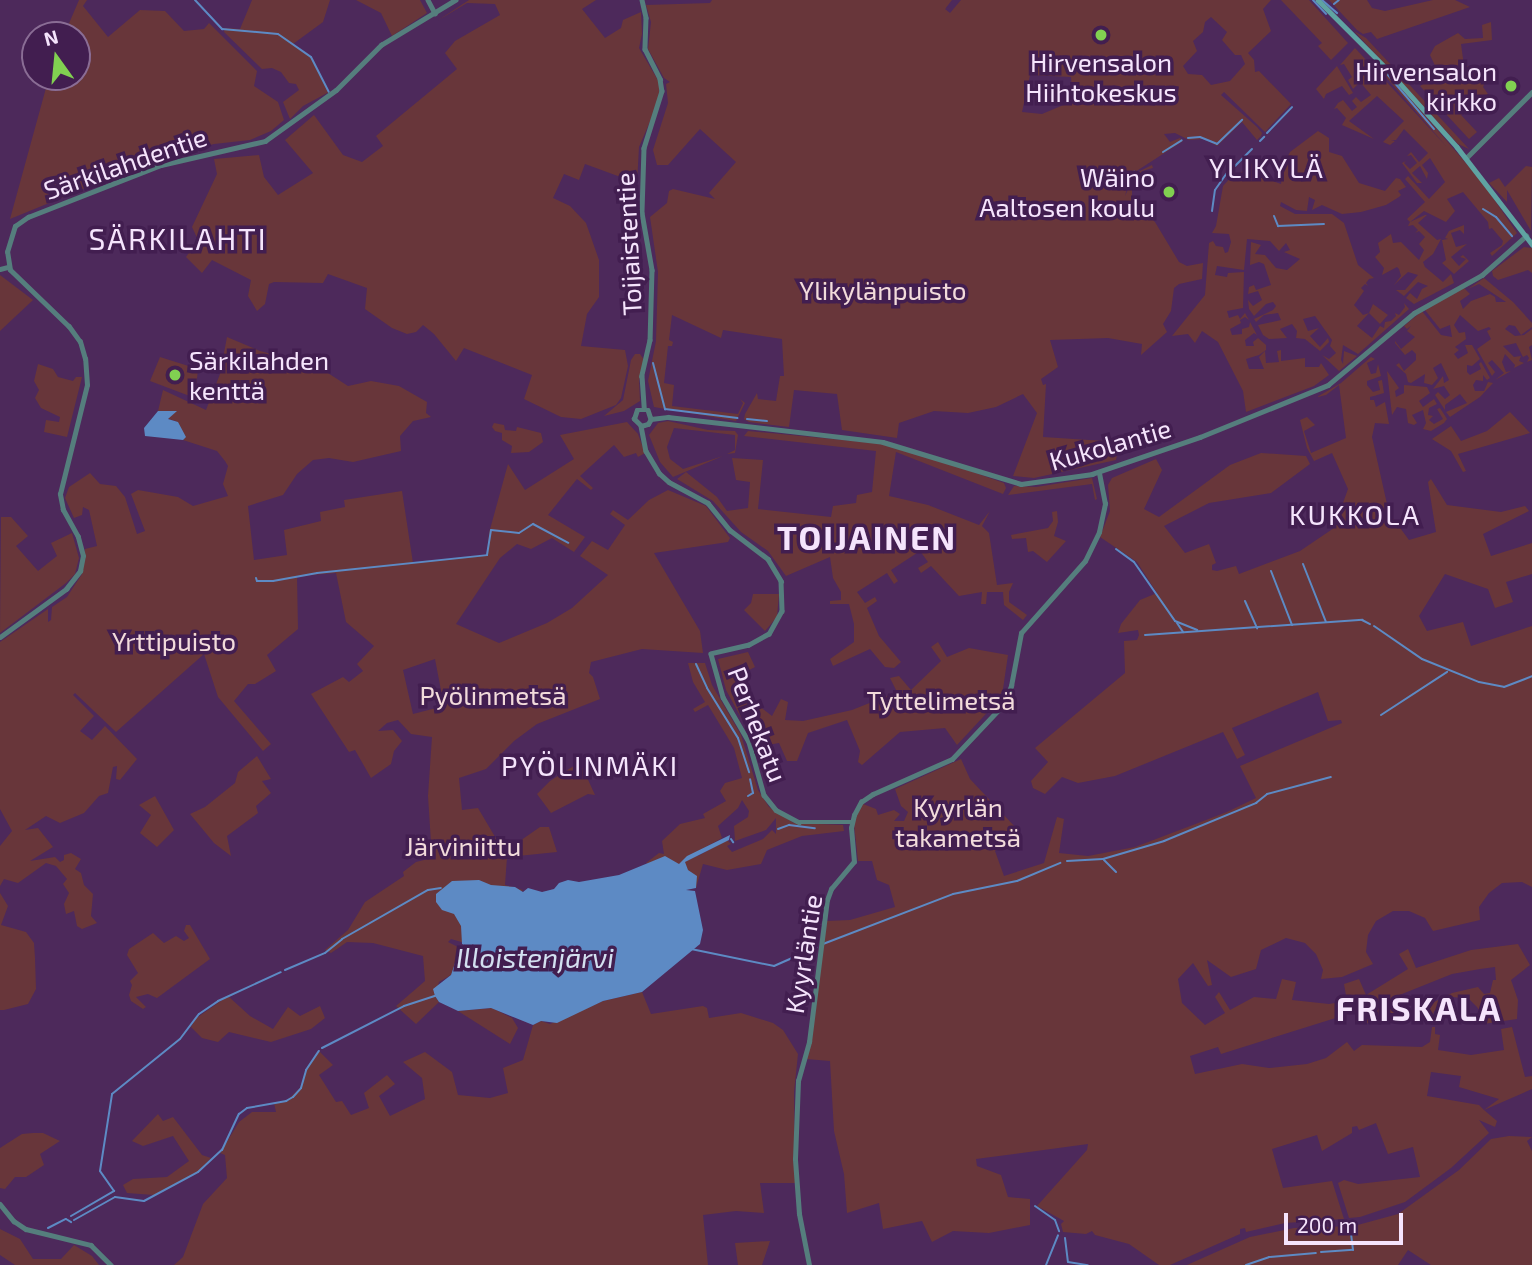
<!DOCTYPE html>
<meta charset="utf-8">
<style>
body{margin:0}
#map{position:relative;width:1532px;height:1265px;overflow:hidden;background:#4d295b;font-family:"Exo 2",sans-serif}
div>[style]{position:absolute}
[style*='--x']{left:calc(var(--x)*1px);top:calc(var(--y)*1px);width:calc(var(--w)*1px);rotate:calc(var(--a)*1deg)}
.green>*{inset:0;background:#68363a}
.water>*{inset:0;background:#5d8ac4}
.stream>*{height:2px;margin:-1px;padding:0 1px;transform-origin:1px;border-radius:1px;background:#5d8ac4}
.tertiary>*{height:4.5px;margin:-2.25px;padding:0 2.25px;transform-origin:2.25px;border-radius:2.25px;background:#557e7d}
.secondary>*{height:4.5px;margin:-2.25px;padding:0 2.25px;transform-origin:2.25px;border-radius:2.25px;background:#5fa3a2}
.dots>*{width:19px;height:19px;translate:-50% -50%;box-sizing:border-box;border:4px solid #421e50;border-radius:50%}
span{translate:-50% -50%;white-space:nowrap;text-align:center;line-height:1.15;-webkit-text-stroke:7px #421e50;paint-order:stroke}
.poi-label{font-size:26px;color:#f5e4fc}
.right{translate:-100% -50%;text-align:right}
.left{translate:0 -50%;text-align:left}
.street-label{font-size:26px;color:#f5e4fc}
.park-label{font-size:26px;color:#f2dbdb}
.neighbourhood-label{font-size:28px;color:#f5e4fc;letter-spacing:2px}
.water-label{font-size:28px;color:#d3e0f0;font-style:italic}
.quarter-label{font-size:30px;color:#f5e4fc;letter-spacing:2px}
.district-label{font-size:33px;color:#f5e4fc;font-weight:700;letter-spacing:2px}
.north{position:absolute;left:21px;top:21px;width:70px;height:70px;box-sizing:border-box;background:#421e50;border:2px solid #8a6d95;border-radius:50%;rotate:345deg;font-size:19px;font-weight:700;line-height:28px;text-align:center;color:#f5e4fc}
.north::after{content:'';display:block;margin:auto;width:24px;height:32px;background:#81d051;clip-path:polygon(50% 0,100% 100%,50% 72%,0 100%)}
.scale{position:absolute;left:1284px;top:1213px;width:119px;height:32px;box-sizing:border-box;border:4px solid #f5e4fc;border-top:0;padding-left:9px;font-size:21px;line-height:24px;white-space:nowrap;color:#f5e4fc;-webkit-text-stroke:5px #421e50;paint-order:stroke}
</style>
<div id="map">
<div class="green">
<div style="clip-path:polygon(79px 0,87px 0,83px 6px,108px 37px,140px 10px,165px 11px,184px 31px,204px 29px,209px 23px,257px 71px,254px 86px,278px 102px,284px 120px,271px 131px,250px 140px,214px 144px,154px 160px,10px 219px,49px 77px,77px 77px,77px 35px,64px 35px)"></div>
<div style="clip-path:polygon(252px 0,330px 0,323px 22px,293px 44px,311px 57px,329px 92px,303px 106px,290px 119px,283px 102px,299px 90px,296px 84px,289px 83px,281px 72px,272px 68px,262px 69px,224px 32px,225px 28px,240px 29px)"></div>
<div style="clip-path:polygon(356px 0,420px 0,427px 13px,392px 36px,381px 13px)"></div>
<div style="clip-path:polygon(469px 0,596px 0,582px 9px,605px 38px,621px 28px,623px 20px,641px 12px,642px 34px,639px 48px,659px 82px,659px 93px,658px 103px,639px 147px,637px 183px,585px 164px,579px 180px,564px 174px,553px 198px,570px 206px,586px 223px,599px 260px,599px 297px,587px 314px,581px 346px,625px 350px,628px 366px,621px 398px,616px 405px,581px 419px,561px 417px,524px 399px,532px 375px,464px 348px,456px 361px,434px 334px,423px 325px,416px 332px,407px 334px,392px 328px,365px 309px,367px 288px,328px 274px,323px 283px,274px 282px,269px 284px,265px 304px,257px 311px,248px 296px,251px 280px,212px 260px,202px 273px,186px 257px,198px 240px,192px 227px,217px 174px,214px 159px,259px 155px,264px 177px,278px 195px,313px 173px,285px 140px,314px 115px,343px 155px,362px 162px,383px 146px,376px 136px,457px 69px,445px 53px,455px 41px,500px 15px,495px 4px,467px 3px,437px 21px)"></div>
<div style="clip-path:polygon(evenodd,712px 0,952px 0,945px 9px,950px 13px,961px 0,1271px 0,1263px 9px,1271px 31px,1248px 53px,1254px 60px,1255px 72px,1259px 71px,1291px 104px,1265px 132px,1224px 92px,1221px 95px,1257px 127px,1262px 133px,1261px 136px,1257px 140px,1242px 122px,1217px 146px,1204px 139px,1189px 140px,1175px 133px,1164px 134px,1170px 142px,1180px 138px,1183px 141px,1135px 172px,1128px 185px,1125px 196px,1134px 177px,1140px 171px,1152px 165px,1153px 168px,1142px 171px,1132px 183px,1132px 200px,1155px 222px,1179px 262px,1187px 266px,1203px 263px,1202px 279px,1179px 284px,1174px 288px,1171px 311px,1163px 324px,1167px 332px,1141px 355px,1142px 344px,1108px 338px,1050px 340px,1058px 367px,1041px 379px,1043px 385px,1046px 384px,1043px 437px,1120px 442px,1116px 460px,1034px 478px,1013px 476px,1037px 413px,1023px 394px,996px 407px,968px 413px,934px 411px,899px 423px,897px 438px,842px 430px,837px 394px,794px 390px,789px 427px,749px 422px,744px 419px,745px 414px,757px 393px,758px 399px,776px 401px,780px 376px,784px 376px,782px 339px,723px 330px,721px 338px,672px 315px,669px 340px,673px 342px,672px 346px,668px 346px,664px 383px,674px 385px,672px 406px,738px 414px,743px 403px,740px 399px,745px 403px,736px 421px,654px 407px,648px 381px,656px 341px,658px 272px,650px 217px,667px 203px,669px 191px,673px 189px,715px 199px,709px 193px,736px 162px,700px 129px,668px 165px,657px 165px,653px 150px,668px 103px,666px 84px,670px 82px,664px 78px,648px 49px,651px 22px,646px 5px,710px 3px,712px 0,1211px 17px,1227px 32px,1222px 40px,1235px 55px,1241px 55px,1245px 64px,1230px 81px,1211px 85px,1202px 75px,1188px 74px,1183px 66px,1197px 51px,1193px 41px,1203px 32px,1205px 22px,1211px 17px,712px 0,1030px 75px,1071px 77px,1073px 101px,1042px 114px,1022px 112px,1030px 75px)"></div>
<div style="clip-path:polygon(1281px 0,1309px 0,1348px 43px,1331px 60px,1318px 46px,1322px 43px)"></div>
<div style="clip-path:polygon(1329px 0,1367px 0,1372px 8px,1385px 11px,1433px 0,1455px 0,1470px 7px,1377px 39px,1371px 32px,1363px 34px,1357px 30px)"></div>
<div style="clip-path:polygon(1491px 22px,1492px 40px,1461px 44px,1464px 66px,1491px 68px,1483px 87px,1488px 94px,1461px 115px,1477px 132px,1469px 139px,1420px 86px,1439px 74px,1430px 55px,1435px 46px,1458px 33px,1465px 39px,1483px 38px,1482px 25px)"></div>
<div style="clip-path:polygon(1354px 31px,1366px 38px,1469px 149px,1458px 144px)"></div>
<div style="clip-path:polygon(1355px 48px,1446px 146px,1378px 68px,1391px 76px,1483px 183px,1517px 233px,1492px 256px,1490px 253px,1502px 245px,1503px 241px,1492px 228px,1489px 229px,1488px 222px,1463px 192px,1447px 199px,1455px 211px,1446px 222px,1424px 211px,1410px 222px,1425px 215px,1427px 215px,1418px 223px,1437px 240px,1441px 239px,1433px 254px,1423px 262px,1425px 267px,1443px 282px,1451px 274px,1454px 283px,1414px 304px,1406px 298px,1410px 293px,1417px 299px,1422px 289px,1428px 286px,1418px 282px,1404px 296px,1396px 290px,1405px 290px,1418px 275px,1408px 272px,1394px 285px,1401px 276px,1399px 269px,1397px 267px,1382px 275px,1384px 268px,1375px 257px,1380px 252px,1378px 243px,1391px 234px,1393px 243px,1401px 242px,1419px 260px,1424px 250px,1419px 244px,1425px 237px,1419px 231px,1415px 233px,1418px 230px,1413px 225px,1408px 226px,1410px 222px,1407px 219px,1425px 202px,1405px 179px,1408px 176px,1429px 199px,1445px 182px,1430px 158px,1422px 165px,1428px 173px,1427px 179px,1420px 166px,1412px 173px,1422px 183px,1417px 183px,1402px 163px,1406px 161px,1404px 163px,1410px 169px,1417px 163px,1411px 155px,1407px 156px,1411px 152px,1419px 162px,1428px 153px,1404px 129px,1396px 140px,1391px 140px,1395px 141px,1390px 145px,1383px 142px,1404px 121px,1377px 96px,1349px 121px,1374px 139px,1342px 125px,1346px 118px,1337px 108px,1334px 109px,1338px 103px,1343px 100px,1352px 111px,1357px 107px,1352px 101px,1356px 97px,1361px 102px,1371px 95px,1360px 82px,1353px 89px,1348px 80px,1352px 77px,1344px 64px,1340px 65px)"></div>
<div style="clip-path:polygon(1337px 66px,1353px 93px,1349px 95px,1342px 86px,1326px 94px,1324px 99px,1316px 89px)"></div>
<div style="clip-path:polygon(1318px 131px,1329px 138px,1329px 152px,1342px 156px,1359px 183px,1385px 191px,1396px 178px,1400px 179px,1406px 187px,1398px 191px,1401px 195px,1399px 197px,1386px 205px,1361px 212px,1342px 214px,1322px 205px,1312px 210px,1315px 200px,1309px 197px,1307px 211px,1296px 210px,1281px 202px,1280px 206px,1295px 214px,1332px 214px,1344px 223px,1358px 265px,1374px 278px,1369px 279px,1366px 283px,1368px 286px,1365px 284px,1361px 288px,1364px 291px,1354px 305px,1363px 315px,1369px 313px,1373px 304px,1388px 315px,1380px 324px,1369px 313px,1357px 326px,1372px 338px,1380px 326px,1384px 328px,1385px 322px,1391px 321px,1396px 316px,1395px 313px,1399px 315px,1405px 307px,1404px 303px,1409px 309px,1358px 354px,1343px 345px,1341px 360px,1343px 364px,1344px 351px,1357px 356px,1339px 371px,1322px 355px,1329px 359px,1336px 353px,1330px 346px,1332px 340px,1315px 316px,1303px 319px,1308px 331px,1319px 328px,1310px 336px,1320px 347px,1328px 338px,1329px 342px,1320px 351px,1305px 339px,1296px 338px,1297px 331px,1292px 324px,1280px 329px,1287px 338px,1269px 339px,1263px 335px,1258px 325px,1281px 320px,1278px 313px,1264px 315px,1256px 322px,1254px 319px,1273px 310px,1276px 306px,1273px 302px,1266px 304px,1254px 316px,1249px 309px,1248px 300px,1253px 306px,1262px 300px,1258px 291px,1248px 294px,1249px 287px,1254px 285px,1256px 290px,1271px 285px,1264px 264px,1259px 262px,1250px 265px,1251px 242px,1261px 245px,1255px 254px,1265px 255px,1276px 268px,1287px 270px,1300px 259px,1284px 252px,1290px 250px,1286px 243px,1279px 251px,1270px 241px,1247px 239px,1244px 270px,1217px 266px,1215px 275px,1227px 277px,1228px 273px,1244px 272px,1243px 308px,1227px 311px,1229px 318px,1238px 315px,1240px 319px,1245px 313px,1249px 320px,1245px 317px,1240px 320px,1241px 323px,1230px 329px,1232px 335px,1242px 334px,1242px 329px,1249px 327px,1250px 322px,1257px 335px,1254px 333px,1245px 340px,1246px 346px,1254px 346px,1253px 342px,1258px 338px,1266px 345px,1266px 350px,1259px 355px,1246px 359px,1249px 369px,1264px 369px,1259px 357px,1265px 351px,1266px 363px,1279px 362px,1277px 351px,1281px 350px,1281px 361px,1305px 358px,1305px 367px,1319px 367px,1321px 363px,1329px 375px,1314px 386px,1246px 412px,1243px 391px,1218px 342px,1202px 331px,1195px 343px,1188px 334px,1172px 336px,1205px 295px,1209px 243px,1213px 241px,1216px 246px,1223px 247px,1225px 253px,1228px 252px,1231px 242px,1229px 234px,1212px 233px,1216px 226px,1223px 186px,1235px 173px,1239px 175px,1250px 162px,1267px 179px,1281px 184px,1283px 165px,1290px 152px)"></div>
<div style="clip-path:polygon(1526px 166px,1532px 167px,1531px 231px,1507px 190px,1507px 202px,1489px 183px,1499px 178px,1505px 187px)"></div>
<div style="clip-path:polygon(1464px 225px,1464px 234px,1460px 230px,1451px 233px,1456px 247px,1467px 244px,1451px 257px,1459px 266px,1466px 259px,1460px 257px,1463px 255px,1469px 261px,1454px 274px,1442px 263px,1446px 260px,1442px 240px,1448px 239px,1445px 238px,1449px 231px)"></div>
<div style="clip-path:polygon(1524px 247px,1532px 248px,1532px 273px,1528px 270px,1498px 280px,1493px 276px,1492px 271px)"></div>
<div style="clip-path:polygon(0 275px,33px 300px,0 331px)"></div>
<div style="clip-path:polygon(1484px 278px,1513px 302px,1532px 323px,1532px 327px,1521px 335px,1515px 326px,1509px 325px,1505px 329px,1515px 336px,1524px 335px,1532px 329px,1532px 345px,1529px 347px,1532px 360px,1527px 362px,1529px 358px,1527px 355px,1523px 357px,1516px 343px,1503px 346px,1514px 357px,1521px 356px,1519px 361px,1524px 363px,1514px 368px,1515px 365px,1505px 354px,1502px 362px,1506px 372px,1511px 371px,1495px 380px,1504px 373px,1492px 360px,1488px 363px,1495px 372px,1492px 376px,1477px 349px,1491px 339px,1487px 331px,1491px 329px,1489px 327px,1478px 331px,1460px 315px,1454px 325px,1459px 333px,1465px 332px,1466px 339px,1455px 347px,1459px 350px,1454px 354px,1458px 359px,1468px 353px,1465px 345px,1472px 345px,1480px 359px,1472px 366px,1467px 365px,1467px 372px,1470px 375px,1481px 369px,1479px 364px,1481px 362px,1490px 378px,1487px 380px,1483px 375px,1483px 381px,1476px 380px,1473px 385px,1475px 391px,1484px 391px,1488px 382px,1493px 383px,1480px 397px,1450px 417px,1446px 412px,1467px 403px,1460px 394px,1445px 405px,1445px 410px,1435px 395px,1438px 392px,1445px 399px,1450px 395px,1444px 386px,1433px 389px,1443px 376px,1444px 383px,1449px 380px,1441px 363px,1433px 368px,1438px 378px,1432px 385px,1424px 383px,1425px 374px,1411px 383px,1408px 382px,1406px 374px,1396px 365px,1399px 363px,1404px 371px,1416px 360px,1416px 354px,1412px 350px,1405px 355px,1395px 343px,1395px 341px,1401px 349px,1415px 337px,1407px 331px,1411px 326px,1407px 329px,1404px 326px,1422px 311px,1441px 335px,1452px 337px,1450px 325px,1440px 329px,1425px 310px,1464px 288px,1470px 294px,1460px 301px,1463px 309px,1471px 301px,1490px 294px,1495px 297px,1496px 302px,1506px 302px,1479px 284px,1468px 289px)"></div>
<div style="clip-path:polygon(evenodd,227px 337px,260px 351px,317px 366px,348px 386px,371px 381px,399px 386px,427px 402px,426px 413px,431px 417px,413px 421px,400px 436px,401px 451px,353px 462px,329px 458px,313px 460px,297px 474px,283px 495px,248px 506px,254px 560px,287px 555px,284px 530px,321px 521px,320px 512px,345px 507px,344px 500px,402px 491px,413px 563px,487px 555px,489px 533px,508px 464px,525px 490px,574px 459px,560px 435px,627px 422px,638px 434px,645px 453px,638px 457px,636px 453px,624px 457px,614px 445px,580px 476px,593px 488px,591px 490px,577px 479px,548px 515px,585px 537px,574px 552px,552px 538px,531px 549px,517px 544px,500px 558px,456px 624px,499px 643px,547px 623px,572px 608px,608px 575px,580px 556px,592px 541px,608px 550px,625px 525px,610px 514px,613px 510px,628px 520px,649px 500px,668px 490px,706px 506px,730px 538px,728px 542px,654px 553px,700px 631px,703px 653px,642px 649px,591px 662px,589px 673px,593px 677px,600px 699px,537px 724px,514px 741px,486px 769px,459px 778px,462px 810px,478px 808px,504px 852px,540px 827px,549px 827px,557px 852px,507px 857px,505px 885px,523px 890px,475px 946px,451px 939px,448px 942px,460px 948px,451px 975px,439px 982px,435px 996px,439px 1002px,416px 1024px,396px 1006px,425px 981px,423px 956px,373px 943px,347px 942px,331px 953px,325px 950px,348px 930px,365px 902px,404px 876px,403px 872px,416px 862px,432px 858px,428px 796px,432px 737px,411px 734px,398px 720px,387px 723px,378px 731px,393px 730px,402px 741px,394px 751px,391px 764px,371px 778px,355px 750px,349px 752px,311px 694px,343px 677px,349px 682px,363px 671px,357px 664px,374px 646px,346px 622px,336px 573px,297px 576px,298px 629px,267px 655px,276px 671px,255px 684px,248px 684px,234px 701px,271px 744px,263px 751px,218px 697px,204px 654px,116px 732px,75px 693px,73px 695px,94px 716px,80px 731px,92px 740px,105px 726px,137px 759px,120px 780px,116px 779px,117px 766px,113px 767px,108px 793px,99px 796px,84px 813px,60px 823px,46px 816px,25px 830px,38px 828px,53px 847px,30px 861px,55px 857px,60px 862px,64px 860px,64px 855px,71px 853px,81px 859px,75px 869px,81px 873px,84px 885px,93px 894px,91px 916px,97px 923px,82px 929px,77px 926px,74px 911px,66px 914px,64px 904px,69px 893px,63px 884px,67px 879px,56px 866px,46px 863px,18px 883px,4px 879px,0 886px,0 846px,12px 831px,0 809px,0 642px,48px 609px,48px 622px,51px 620px,52px 607px,67px 597px,82px 574px,85px 549px,97px 546px,89px 510px,83px 507px,82px 515px,74px 518px,65px 498px,69px 487px,90px 473px,100px 484px,116px 486px,125px 497px,137px 534px,145px 531px,131px 494px,138px 490px,178px 497px,193px 506px,228px 496px,223px 484px,228px 466px,225px 461px,217px 451px,183px 440px,185px 437px,176px 421px,168px 419px,173px 411px,158px 411px,163px 390px,206px 410px,220px 374px,227px 337px,435px 659px,444px 706px,413px 714px,403px 670px,435px 659px)"></div>
<div style="clip-path:polygon(635px 354px,640px 354px,644px 360px,639px 381px,640px 401px,624px 411px,604px 416px,623px 400px,631px 360px)"></div>
<div style="clip-path:polygon(160px 357px,198px 369px,195px 398px,150px 381px)"></div>
<div style="clip-path:polygon(evenodd,1371px 357px,1375px 359px,1367px 363px,1371px 374px,1376px 373px,1378px 364px,1381px 376px,1367px 381px,1367px 385px,1373px 392px,1380px 390px,1378px 381px,1382px 380px,1384px 393px,1370px 397px,1370px 400px,1374px 400px,1376px 407px,1385px 402px,1389px 424px,1375px 423px,1372px 437px,1389px 513px,1409px 540px,1436px 532px,1428px 482px,1431px 479px,1447px 505px,1501px 512px,1525px 506px,1529px 511px,1483px 534px,1491px 556px,1532px 543px,1532px 574px,1506px 582px,1513px 602px,1495px 608px,1488px 589px,1445px 574px,1419px 616px,1427px 631px,1463px 622px,1471px 646px,1532px 626px,1532px 887px,1522px 882px,1502px 883px,1489px 893px,1479px 907px,1480px 920px,1433px 931px,1425px 918px,1409px 911px,1393px 911px,1376px 921px,1368px 935px,1366px 952px,1373px 964px,1342px 977px,1321px 979px,1323px 970px,1316px 954px,1305px 943px,1286px 938px,1261px 950px,1256px 969px,1231px 977px,1207px 960px,1212px 985px,1208px 986px,1193px 963px,1178px 979px,1182px 1003px,1205px 1025px,1225px 1013px,1215px 997px,1219px 992px,1230px 1010px,1254px 997px,1276px 999px,1282px 979px,1296px 982px,1292px 1000px,1329px 1004px,1347px 1001px,1344px 984px,1359px 979px,1366px 995px,1408px 969px,1399px 954px,1408px 949px,1416px 968px,1471px 950px,1518px 944px,1530px 965px,1511px 980px,1518px 1000px,1517px 1019px,1483px 1024px,1484px 1018px,1477px 1007px,1469px 999px,1453px 997px,1434px 1011px,1432px 1020px,1426px 1018px,1432px 1003px,1452px 993px,1478px 987px,1484px 994px,1490px 993px,1493px 980px,1496px 980px,1495px 967px,1480px 969px,1452px 974px,1397px 996px,1393px 1016px,1363px 1024px,1358px 1011px,1221px 1054px,1218px 1047px,1190px 1056px,1195px 1074px,1242px 1064px,1269px 1068px,1307px 1064px,1326px 1058px,1347px 1042px,1354px 1051px,1362px 1045px,1422px 1047px,1430px 1042px,1432px 1027px,1435px 1027px,1435px 1034px,1440px 1035px,1438px 1050px,1471px 1055px,1504px 1050px,1501px 1029px,1512px 1027px,1525px 1077px,1532px 1076px,1532px 1089px,1484px 1110px,1497px 1121px,1495px 1127px,1479px 1120px,1489px 1133px,1451px 1168px,1405px 1202px,1360px 1217px,1349px 1218px,1338px 1183px,1344px 1180px,1358px 1184px,1420px 1177px,1413px 1147px,1388px 1154px,1376px 1123px,1359px 1130px,1357px 1126px,1352px 1127px,1352px 1133px,1322px 1151px,1317px 1135px,1272px 1149px,1283px 1188px,1332px 1181px,1344px 1219px,1285px 1223px,1246px 1232px,1245px 1228px,1240px 1229px,1240px 1234px,1170px 1265px,1159px 1265px,1129px 1244px,1095px 1235px,1092px 1231px,1086px 1234px,1063px 1232px,1061px 1224px,1064px 1221px,1037px 1206px,1087px 1150px,1088px 1144px,976px 1159px,977px 1166px,1001px 1175px,1008px 1197px,1030px 1199px,1030px 1225px,989px 1233px,953px 1231px,932px 1242px,922px 1221px,883px 1229px,879px 1203px,847px 1213px,844px 1174px,834px 1131px,830px 1061px,806px 1059px,812px 1038px,826px 921px,850px 920px,895px 907px,889px 885px,877px 880px,872px 861px,858px 861px,854px 824px,858px 810px,863px 804px,876px 809px,878px 815px,894px 810px,900px 814px,894px 821px,904px 821px,908px 812px,901px 806px,895px 789px,961px 759px,970px 779px,1017px 829px,995px 851px,1004px 876px,1044px 863px,1057px 817px,1064px 819px,1059px 853px,1088px 856px,1135px 847px,1227px 812px,1256px 798px,1240px 766px,1342px 723px,1341px 720px,1328px 721px,1318px 692px,1232px 728px,1245px 755px,1237px 759px,1223px 732px,1115px 776px,1078px 783px,1062px 777px,1045px 794px,1033px 788px,1031px 781px,1048px 762px,1035px 748px,1125px 673px,1124px 641px,1137px 640px,1139px 635px,1138px 630px,1118px 633px,1121px 624px,1140px 600px,1157px 593px,1137px 562px,1100px 537px,1110px 511px,1108px 485px,1112px 478px,1156px 459px,1162px 470px,1144px 509px,1159px 517px,1230px 465px,1261px 453px,1306px 456px,1310px 464px,1271px 493px,1209px 503px,1164px 526px,1185px 553px,1209px 544px,1216px 563px,1212px 565px,1212px 570px,1217px 571px,1236px 566px,1239px 574px,1300px 551px,1334px 528px,1348px 489px,1332px 453px,1314px 461px,1307px 448px,1300px 420px,1307px 417px,1315px 425px,1304px 431px,1311px 453px,1346px 438px,1339px 385px,1326px 395px,1317px 397px,1341px 383px,1371px 357px,1431px 1072px,1461px 1076px,1459px 1087px,1499px 1099px,1484px 1110px,1479px 1105px,1427px 1096px,1431px 1072px)"></div>
<div style="clip-path:polygon(38px 364px,53px 369px,58px 377px,73px 381px,76px 377px,82px 377px,67px 437px,44px 432px,46px 420px,59px 422px,60px 417px,41px 408px,35px 398px,39px 390px,34px 381px)"></div>
<div style="clip-path:polygon(1387px 371px,1399px 388px,1395px 391px,1396px 397px,1404px 393px,1404px 385px,1427px 387px,1430px 393px,1419px 401px,1423px 407px,1434px 399px,1437px 404px,1429px 408px,1428px 415px,1433px 416px,1429px 420px,1434px 424px,1443px 419px,1437px 409px,1440px 408px,1447px 419px,1444px 423px,1431px 431px,1423px 429px,1426px 423px,1423px 410px,1412px 415px,1417px 423px,1414px 425px,1408px 423px,1406px 409px,1397px 407px,1392px 415px)"></div>
<div style="clip-path:polygon(1510px 412px,1530px 433px,1458px 454px,1466px 471px,1463px 472px,1451px 451px,1432px 439px,1451px 426px,1461px 441px,1487px 431px)"></div>
<div style="clip-path:polygon(668px 421px,708px 430px,735px 431px,738px 435px,735px 453px,727px 454px,735px 450px,735px 435px,674px 428px,667px 447px,670px 459px,683px 469px,723px 456px,673px 477px,660px 462px,649px 435px,658px 423px)"></div>
<div style="clip-path:polygon(494px 423px,504px 425px,505px 430px,516px 431px,517px 427px,541px 433px,543px 442px,529px 452px,511px 453px,512px 446px,502px 440px,502px 433px,495px 431px,492px 427px)"></div>
<div style="clip-path:polygon(748px 431px,885px 444px,925px 455px,1004px 483px,1006px 488px,1003px 494px,896px 452px,889px 496px,928px 505px,979px 525px,990px 511px,982px 526px,989px 533px,997px 585px,1013px 583px,1009px 592px,1009px 602px,1027px 615px,1023px 620px,1004px 605px,1003px 592px,987px 592px,986px 604px,981px 604px,982px 592px,959px 596px,931px 566px,921px 573px,918px 568px,928px 562px,920px 551px,891px 570px,898px 581px,894px 584px,887px 573px,857px 592px,865px 603px,875px 597px,877px 601px,867px 608px,879px 636px,901px 662px,894px 668px,885px 667px,870px 649px,833px 666px,830px 659px,854px 642px,854px 624px,849px 604px,830px 604px,830px 601px,841px 600px,841px 592px,833px 578px,830px 557px,786px 576px,768px 551px,741px 532px,713px 501px,677px 479px,686px 472px,717px 497px,727px 511px,748px 508px,750px 482px,736px 480px,732px 458px,763px 460px,758px 509px,831px 517px,833px 506px,856px 503px,857px 495px,872px 492px,876px 451px,744px 436px)"></div>
<div style="clip-path:polygon(1092px 478px,1097px 499px,1095px 500px,1092px 484px,1008px 495px,1014px 486px,1036px 487px)"></div>
<div style="clip-path:polygon(1057px 511px,1058px 522px,1054px 536px,1066px 541px,1047px 562px,1033px 551px,1028px 552px,1026px 538px,1012px 539px,1011px 535px,1048px 528px,1053px 521px,1052px 512px)"></div>
<div style="clip-path:polygon(1px 517px,11px 517px,28px 536px,16px 546px,38px 571px,57px 556px,51px 543px,72px 533px,79px 558px,75px 574px,66px 583px,0 633px)"></div>
<div style="clip-path:polygon(753px 594px,779px 594px,777px 617px,765px 631px,744px 610px,751px 603px)"></div>
<div style="clip-path:polygon(938px 642px,947px 657px,969px 648px,1008px 655px,1003px 689px,996px 703px,957px 745px,945px 728px,900px 732px,862px 765px,858px 762px,860px 751px,847px 720px,808px 733px,797px 761px,787px 761px,779px 743px,757px 747px,726px 690px,718px 659px,748px 652px,755px 667px,738px 676px,750px 699px,772px 716px,781px 699px,788px 702px,785px 720px,803px 721px,852px 710px,897px 692px,890px 678px,899px 676px,911px 690px,941px 661px,931px 647px)"></div>
<div style="clip-path:polygon(evenodd,688px 663px,705px 663px,712px 685px,741px 735px,758px 790px,769px 807px,794px 823px,843px 825px,844px 831px,802px 836px,767px 850px,761px 864px,727px 870px,703px 864px,696px 888px,646px 863px,659px 853px,664px 854px,662px 841px,680px 824px,705px 818px,703px 814px,726px 801px,720px 791px,725px 783px,742px 778px,734px 748px,708px 705px,695px 712px,693px 709px,705px 702px,693px 682px,688px 663px,742px 800px,749px 811px,748px 817px,734px 826px,735px 841px,766px 830px,776px 818px,776px 834px,772px 830px,763px 839px,732px 852px,727px 846px,731px 844px,727px 840px,698px 856px,695px 853px,722px 838px,718px 826px,738px 808px,742px 800px)"></div>
<div style="clip-path:polygon(257px 756px,271px 779px,262px 781px,271px 793px,256px 806px,258px 813px,227px 836px,231px 856px,214px 843px,190px 814px,205px 807px,235px 783px,238px 772px)"></div>
<div style="clip-path:polygon(580px 762px,595px 795px,588px 794px,551px 813px,537px 794px,550px 781px)"></div>
<div style="clip-path:polygon(155px 796px,174px 830px,157px 847px,140px 833px,151px 815px,139px 805px)"></div>
<div style="clip-path:polygon(0 893px,8px 906px,1px 925px,26px 932px,34px 943px,35px 958px,36px 989px,28px 1004px,4px 1010px,0 1010px)"></div>
<div style="clip-path:polygon(186px 925px,190px 925px,210px 959px,157px 998px,148px 994px,136px 997px,146px 1007px,143px 1009px,131px 1001px,129px 995px,132px 985px,130px 981px,138px 973px,127px 955px,129px 949px,153px 933px,164px 943px,176px 936px,184px 941px,189px 938px,184px 931px)"></div>
<div style="clip-path:polygon(642px 992px,651px 1014px,703px 1006px,707px 1008px,709px 1018px,741px 1013px,773px 1023px,783px 1030px,798px 1054px,794px 1092px,795px 1183px,760px 1183px,764px 1213px,736px 1211px,703px 1215px,708px 1265px,174px 1265px,183px 1257px,203px 1204px,227px 1178px,225px 1155px,220px 1153px,239px 1122px,252px 1112px,276px 1112px,274px 1103px,286px 1101px,300px 1088px,306px 1070px,319px 1051px,333px 1065px,319px 1075px,336px 1102px,342px 1101px,351px 1115px,369px 1108px,364px 1093px,387px 1075px,395px 1084px,379px 1096px,390px 1116px,425px 1099px,422px 1078px,403px 1062px,425px 1052px,452px 1072px,458px 1095px,490px 1098px,508px 1093px,503px 1068px,523px 1060px,533px 1025px,541px 1021px,550px 1024px,603px 1001px)"></div>
<div style="clip-path:polygon(228px 996px,250px 1016px,273px 1029px,288px 1007px,300px 1016px,320px 1006px,325px 1018px,311px 1029px,271px 1042px,229px 1032px,218px 1042px,202px 1038px,191px 1027px,195px 1019px)"></div>
<div style="clip-path:polygon(492px 1008px,512px 1018px,518px 1028px,510px 1044px,458px 1011px)"></div>
<div style="clip-path:polygon(158px 1114px,163px 1121px,173px 1117px,202px 1155px,211px 1158px,198px 1172px,154px 1195px,127px 1193px,123px 1185px,133px 1179px,167px 1177px,189px 1161px,173px 1136px,143px 1146px,132px 1141px)"></div>
<div style="clip-path:polygon(33px 1133px,43px 1133px,60px 1141px,40px 1154px,44px 1165px,26px 1177px,15px 1177px,5px 1189px,0 1188px,0 1148px,22px 1134px)"></div>
<div style="clip-path:polygon(1509px 1136px,1532px 1137px,1527px 1141px,1532px 1151px,1532px 1265px,1431px 1265px,1408px 1250px,1398px 1265px,1187px 1265px,1250px 1237px,1294px 1228px,1354px 1226px,1398px 1214px,1459px 1170px,1491px 1139px)"></div>
<div style="clip-path:polygon(0 1229px,20px 1239px,33px 1259px,61px 1259px,74px 1245px,92px 1256px,99px 1265px,15px 1265px,0 1255px)"></div>
<div style="clip-path:polygon(770px 1241px,762px 1265px,738px 1265px,735px 1243px)"></div>
</div>
<div class="water">
<div style="clip-path:polygon(158px 411px,177px 411px,168px 419px,178px 422px,186px 437px,183px 440px,145px 436px,144px 428px)"></div>
<div style="clip-path:polygon(730px 835px,729px 840px,685px 862px,688px 870px,697px 876px,696px 888px,686px 890px,695px 891px,703px 930px,700px 944px,642px 992px,603px 1001px,557px 1023px,541px 1021px,533px 1025px,491px 1008px,458px 1011px,439px 1002px,435px 996px,433px 989px,451px 975px,460px 948px,464px 949px,465px 945px,462px 944px,461px 926px,454px 914px,442px 910px,436px 902px,436px 894px,452px 881px,479px 880px,491px 885px,515px 887px,523px 892px,528px 888px,542px 892px,554px 889px,559px 883px,568px 880px,579px 882px,619px 875px,665px 856px,679px 864px,687px 856px)"></div>
</div>
<div class="stream">
<div style="--x:195;--y:0;--w:40;--a:47"></div>
<div style="--x:222;--y:29;--w:56;--a:5.1"></div>
<div style="--x:278;--y:34;--w:40;--a:34.9"></div>
<div style="--x:311;--y:57;--w:39;--a:63"></div>
<div style="--x:1313;--y:0;--w:19;--a:47"></div>
<div style="--x:1322;--y:0;--w:20;--a:41"></div>
<div style="--x:1334;--y:4;--w:6;--a:-39"></div>
<div style="--x:1388;--y:75;--w:71;--a:49.6"></div>
<div style="--x:1267;--y:133;--w:36;--a:-46"></div>
<div style="--x:1188;--y:138;--w:12;--a:-5"></div>
<div style="--x:1200;--y:137;--w:18;--a:22"></div>
<div style="--x:1217;--y:144;--w:35;--a:-44"></div>
<div style="--x:1260;--y:141;--w:6;--a:-45"></div>
<div style="--x:1163;--y:152;--w:22;--a:-32"></div>
<div style="--x:1235;--y:166;--w:24;--a:-45"></div>
<div style="--x:1230;--y:171;--w:2;--a:-63"></div>
<div style="--x:1112;--y:185;--w:26;--a:-31"></div>
<div style="--x:1483;--y:209;--w:15;--a:32"></div>
<div style="--x:1496;--y:217;--w:25;--a:50"></div>
<div style="--x:1212;--y:211;--w:21;--a:-82"></div>
<div style="--x:1215;--y:190;--w:21;--a:-55"></div>
<div style="--x:1274;--y:216;--w:11;--a:68"></div>
<div style="--x:1278;--y:226;--w:46;--a:-2.5"></div>
<div style="--x:653;--y:363;--w:48;--a:75.4"></div>
<div style="--x:665;--y:409;--w:73;--a:7.1"></div>
<div style="--x:747;--y:419;--w:20;--a:6"></div>
<div style="--x:1116;--y:549;--w:22;--a:36"></div>
<div style="--x:1134;--y:562;--w:72;--a:55.2"></div>
<div style="--x:1175;--y:621;--w:24;--a:22"></div>
<div style="--x:1303;--y:564;--w:62;--a:68.4"></div>
<div style="--x:1271;--y:571;--w:58;--a:68.7"></div>
<div style="--x:256;--y:578;--w:3;--a:72"></div>
<div style="--x:257;--y:581;--w:16;--a:0"></div>
<div style="--x:273;--y:581;--w:45;--a:-10.3"></div>
<div style="--x:317;--y:573;--w:171;--a:-6"></div>
<div style="--x:487;--y:555;--w:25;--a:-81"></div>
<div style="--x:491;--y:530;--w:28;--a:6"></div>
<div style="--x:519;--y:533;--w:17;--a:-33"></div>
<div style="--x:533;--y:524;--w:40;--a:28"></div>
<div style="--x:1245;--y:601;--w:30;--a:66"></div>
<div style="--x:1177;--y:623;--w:11;--a:56"></div>
<div style="--x:1374;--y:626;--w:58;--a:34.5"></div>
<div style="--x:1422;--y:659;--w:61;--a:22"></div>
<div style="--x:1479;--y:682;--w:25;--a:11"></div>
<div style="--x:1504;--y:687;--w:30;--a:-21"></div>
<div style="--x:1145;--y:635;--w:218;--a:-4"></div>
<div style="--x:1362;--y:620;--w:9;--a:27"></div>
<div style="--x:696;--y:664;--w:26;--a:65"></div>
<div style="--x:707;--y:688;--w:59;--a:58.2"></div>
<div style="--x:738;--y:738;--w:36;--a:72"></div>
<div style="--x:1381;--y:715;--w:79;--a:-33.1"></div>
<div style="--x:748;--y:796;--w:6;--a:-31"></div>
<div style="--x:753;--y:793;--w:14;--a:-102"></div>
<div style="--x:778;--y:829;--w:12;--a:-20"></div>
<div style="--x:789;--y:825;--w:26;--a:7"></div>
<div style="--x:731;--y:839;--w:4;--a:56"></div>
<div style="--x:1104;--y:860;--w:17;--a:45"></div>
<div style="--x:1067;--y:861;--w:36;--a:-3"></div>
<div style="--x:1103;--y:859;--w:64;--a:-16.4"></div>
<div style="--x:1164;--y:841;--w:100;--a:-22.4"></div>
<div style="--x:1256;--y:803;--w:14;--a:-39"></div>
<div style="--x:1267;--y:794;--w:66;--a:-14.9"></div>
<div style="--x:823;--y:944;--w:139;--a:-21"></div>
<div style="--x:953;--y:894;--w:65;--a:-11.5"></div>
<div style="--x:1017;--y:881;--w:47;--a:-22.7"></div>
<div style="--x:691;--y:949;--w:85;--a:11.6"></div>
<div style="--x:774;--y:966;--w:47;--a:-23.8"></div>
<div style="--x:285;--y:970;--w:43;--a:-23"></div>
<div style="--x:325;--y:953;--w:22;--a:-39"></div>
<div style="--x:342;--y:939;--w:99;--a:-29.7"></div>
<div style="--x:428;--y:890;--w:13;--a:-9"></div>
<div style="--x:322;--y:1048;--w:92;--a:-27.1"></div>
<div style="--x:404;--y:1006;--w:33;--a:-18"></div>
<div style="--x:1035;--y:1206;--w:24;--a:35"></div>
<div style="--x:1055;--y:1220;--w:12;--a:70"></div>
<div style="--x:71;--y:1216;--w:50;--a:-30.2"></div>
<div style="--x:114;--y:1191;--w:24;--a:-125"></div>
<div style="--x:100;--y:1171;--w:78;--a:-81.1"></div>
<div style="--x:112;--y:1094;--w:87;--a:-39"></div>
<div style="--x:180;--y:1039;--w:31;--a:-53"></div>
<div style="--x:199;--y:1014;--w:23;--a:-34"></div>
<div style="--x:218;--y:1001;--w:69;--a:-24.7"></div>
<div style="--x:74;--y:1220;--w:47;--a:-29.3"></div>
<div style="--x:115;--y:1197;--w:29;--a:8"></div>
<div style="--x:144;--y:1201;--w:61;--a:-28.2"></div>
<div style="--x:198;--y:1172;--w:33;--a:-43"></div>
<div style="--x:222;--y:1150;--w:40;--a:-65"></div>
<div style="--x:239;--y:1114;--w:10;--a:-37"></div>
<div style="--x:247;--y:1108;--w:40;--a:-10"></div>
<div style="--x:286;--y:1101;--w:8;--a:-30"></div>
<div style="--x:293;--y:1097;--w:12;--a:-48"></div>
<div style="--x:301;--y:1088;--w:19;--a:-74"></div>
<div style="--x:306;--y:1070;--w:23;--a:-56"></div>
<div style="--x:48;--y:1228;--w:20;--a:-27"></div>
<div style="--x:66;--y:1219;--w:6;--a:31"></div>
<div style="--x:1065;--y:1238;--w:24;--a:83"></div>
<div style="--x:1068;--y:1262;--w:20;--a:9"></div>
<div style="--x:1321;--y:1252;--w:32;--a:-4"></div>
<div style="--x:1353;--y:1250;--w:24;--a:-97"></div>
<div style="--x:1046;--y:1265;--w:32;--a:-68"></div>
<div style="--x:1246;--y:1265;--w:24;--a:-19"></div>
<div style="--x:1269;--y:1257;--w:47;--a:-4.9"></div>
</div>
<div class="tertiary">
<div style="--x:428;--y:0;--w:15;--a:62"></div>
<div style="--x:642;--y:0;--w:18;--a:77"></div>
<div style="--x:646;--y:18;--w:31;--a:92"></div>
<div style="--x:645;--y:49;--w:34;--a:63"></div>
<div style="--x:660;--y:79;--w:12;--a:81"></div>
<div style="--x:662;--y:91;--w:60;--a:107.5"></div>
<div style="--x:644;--y:148;--w:65;--a:91.8"></div>
<div style="--x:642;--y:213;--w:58;--a:80"></div>
<div style="--x:652;--y:270;--w:70;--a:91.6"></div>
<div style="--x:650;--y:340;--w:37;--a:103"></div>
<div style="--x:642;--y:376;--w:32;--a:86"></div>
<div style="--x:1466;--y:158;--w:93;--a:-45"></div>
<div style="--x:0;--y:269;--w:8;--a:-14"></div>
<div style="--x:651;--y:419;--w:17;--a:-7"></div>
<div style="--x:668;--y:417;--w:216;--a:6.6"></div>
<div style="--x:883;--y:442;--w:144;--a:16.9"></div>
<div style="--x:1021;--y:484;--w:72;--a:-8"></div>
<div style="--x:1092;--y:474;--w:114;--a:-18.9"></div>
<div style="--x:1200;--y:437;--w:138;--a:-22.1"></div>
<div style="--x:1328;--y:385;--w:112;--a:-39.9"></div>
<div style="--x:1414;--y:313;--w:78;--a:-29.2"></div>
<div style="--x:1482;--y:275;--w:59;--a:-41.6"></div>
<div style="--x:641;--y:426;--w:25;--a:79"></div>
<div style="--x:646;--y:451;--w:26;--a:59"></div>
<div style="--x:659;--y:473;--w:13;--a:42"></div>
<div style="--x:669;--y:482;--w:44;--a:28.3"></div>
<div style="--x:708;--y:503;--w:35;--a:51"></div>
<div style="--x:730;--y:530;--w:48;--a:37.3"></div>
<div style="--x:768;--y:559;--w:26;--a:59"></div>
<div style="--x:781;--y:581;--w:30;--a:88"></div>
<div style="--x:782;--y:611;--w:26;--a:119"></div>
<div style="--x:769;--y:634;--w:23;--a:151"></div>
<div style="--x:749;--y:645;--w:39;--a:167"></div>
<div style="--x:711;--y:654;--w:45;--a:74.4"></div>
<div style="--x:723;--y:697;--w:52;--a:60"></div>
<div style="--x:749;--y:742;--w:55;--a:74.2"></div>
<div style="--x:764;--y:795;--w:19;--a:51"></div>
<div style="--x:776;--y:810;--w:26;--a:28"></div>
<div style="--x:799;--y:822;--w:53;--a:0"></div>
<div style="--x:641;--y:426;--w:10;--a:-135"></div>
<div style="--x:634;--y:419;--w:9;--a:-72"></div>
<div style="--x:637;--y:410;--w:11;--a:0"></div>
<div style="--x:648;--y:410;--w:9;--a:72"></div>
<div style="--x:641;--y:426;--w:7;--a:-16"></div>
<div style="--x:648;--y:424;--w:6;--a:-59"></div>
<div style="--x:0;--y:637;--w:82;--a:-36"></div>
<div style="--x:66;--y:589;--w:23;--a:-52"></div>
<div style="--x:80;--y:571;--w:15;--a:-79"></div>
<div style="--x:83;--y:556;--w:20;--a:-105"></div>
<div style="--x:78;--y:537;--w:31;--a:-119"></div>
<div style="--x:63;--y:510;--w:16;--a:-101"></div>
<div style="--x:60;--y:494;--w:112;--a:-76.1"></div>
<div style="--x:87;--y:385;--w:26;--a:-94"></div>
<div style="--x:85;--y:359;--w:18;--a:-106"></div>
<div style="--x:80;--y:342;--w:19;--a:-126"></div>
<div style="--x:69;--y:327;--w:82;--a:-136"></div>
<div style="--x:10;--y:270;--w:18;--a:-99"></div>
<div style="--x:7;--y:252;--w:27;--a:-73"></div>
<div style="--x:15;--y:226;--w:16;--a:-35"></div>
<div style="--x:28;--y:217;--w:143;--a:-21.4"></div>
<div style="--x:161;--y:165;--w:107;--a:-13"></div>
<div style="--x:265;--y:141;--w:87;--a:-35.7"></div>
<div style="--x:336;--y:90;--w:64;--a:-45"></div>
<div style="--x:381;--y:45;--w:87;--a:-31.3"></div>
<div style="--x:0;--y:1204;--w:22;--a:51"></div>
<div style="--x:14;--y:1221;--w:14;--a:34"></div>
<div style="--x:26;--y:1229;--w:67;--a:13.8"></div>
<div style="--x:91;--y:1245;--w:28;--a:45"></div>
<div style="--x:809;--y:1265;--w:52;--a:-101.1"></div>
<div style="--x:799;--y:1214;--w:55;--a:-94.2"></div>
<div style="--x:795;--y:1159;--w:78;--a:-87.8"></div>
<div style="--x:798;--y:1081;--w:41;--a:-74.2"></div>
<div style="--x:809;--y:1042;--w:143;--a:-82.8"></div>
<div style="--x:827;--y:900;--w:12;--a:-70"></div>
<div style="--x:831;--y:889;--w:35;--a:-50"></div>
<div style="--x:854;--y:862;--w:34;--a:-95"></div>
<div style="--x:851;--y:828;--w:13;--a:-77"></div>
<div style="--x:854;--y:815;--w:15;--a:-62"></div>
<div style="--x:861;--y:802;--w:14;--a:-34"></div>
<div style="--x:873;--y:794;--w:86;--a:-23.9"></div>
<div style="--x:952;--y:759;--w:74;--a:-46.6"></div>
<div style="--x:1003;--y:705;--w:21;--a:-67"></div>
<div style="--x:1011;--y:686;--w:54;--a:-79.3"></div>
<div style="--x:1021;--y:633;--w:96;--a:-48.4"></div>
<div style="--x:1085;--y:561;--w:32;--a:-64"></div>
<div style="--x:1099;--y:532;--w:29;--a:-78"></div>
<div style="--x:1105;--y:504;--w:32;--a:-101"></div>
</div>
<div class="secondary">
<div style="--x:1318;--y:0;--w:99;--a:45"></div>
<div style="--x:1388;--y:70;--w:103;--a:48.1"></div>
<div style="--x:1457;--y:147;--w:123;--a:52.3"></div>
</div>
<div class="dots">
<div style="left:1101px;top:35px;background:#81d051"></div>
<div style="left:1511px;top:86px;background:#81d051"></div>
<div style="left:1169px;top:192px;background:#81d051"></div>
<div style="left:175px;top:375px;background:#81d051"></div>
</div>
<div class="poi-label">
<span style="left:1101px;top:77px">Hirvensalon<br>Hiihtokeskus</span>
<span class="right" style="left:1497px;top:86px">Hirvensalon<br>kirkko</span>
<span class="right" style="left:1155px;top:192px">Wäino<br>Aaltosen koulu</span>
<span class="left" style="left:189px;top:375px">Särkilahden<br>kenttä</span>
</div>
<div class="street-label">
<span style="left:125px;top:163px;rotate:-19deg">Särkilahdentie</span>
<span style="left:628px;top:244px;rotate:-93deg">Toijaistentie</span>
<span style="left:1110px;top:444px;rotate:-16deg">Kukolantie</span>
<span style="left:758px;top:724px;rotate:69deg">Perhekatu</span>
<span style="left:803px;top:954px;rotate:-81deg">Kyyrläntie</span>
</div>
<div class="park-label">
<span style="left:883px;top:290px">Ylikylänpuisto</span>
<span style="left:174px;top:641px">Yrttipuisto</span>
<span style="left:493px;top:695px">Pyölinmetsä</span>
<span style="left:941px;top:700px">Tyttelimetsä</span>
<span style="left:958px;top:822px">Kyyrlän<br>takametsä</span>
<span style="left:463px;top:846px">Järviniittu</span>
</div>
<div class="neighbourhood-label">
<span style="left:1267px;top:167px">YLIKYLÄ</span>
<span style="left:1355px;top:514px">KUKKOLA</span>
<span style="left:590px;top:765px">PYÖLINMÄKI</span>
</div>
<div class="water-label">
<span style="left:535px;top:957px">Illoistenjärvi</span>
</div>
<div class="quarter-label">
<span style="left:178px;top:238px">SÄRKILAHTI</span>
</div>
<div class="district-label">
<span style="left:867px;top:538px">TOIJAINEN</span>
<span style="left:1419px;top:1009px">FRISKALA</span>
</div>
<div class="north">N</div>
<div class="scale">200 m</div>
</div>
